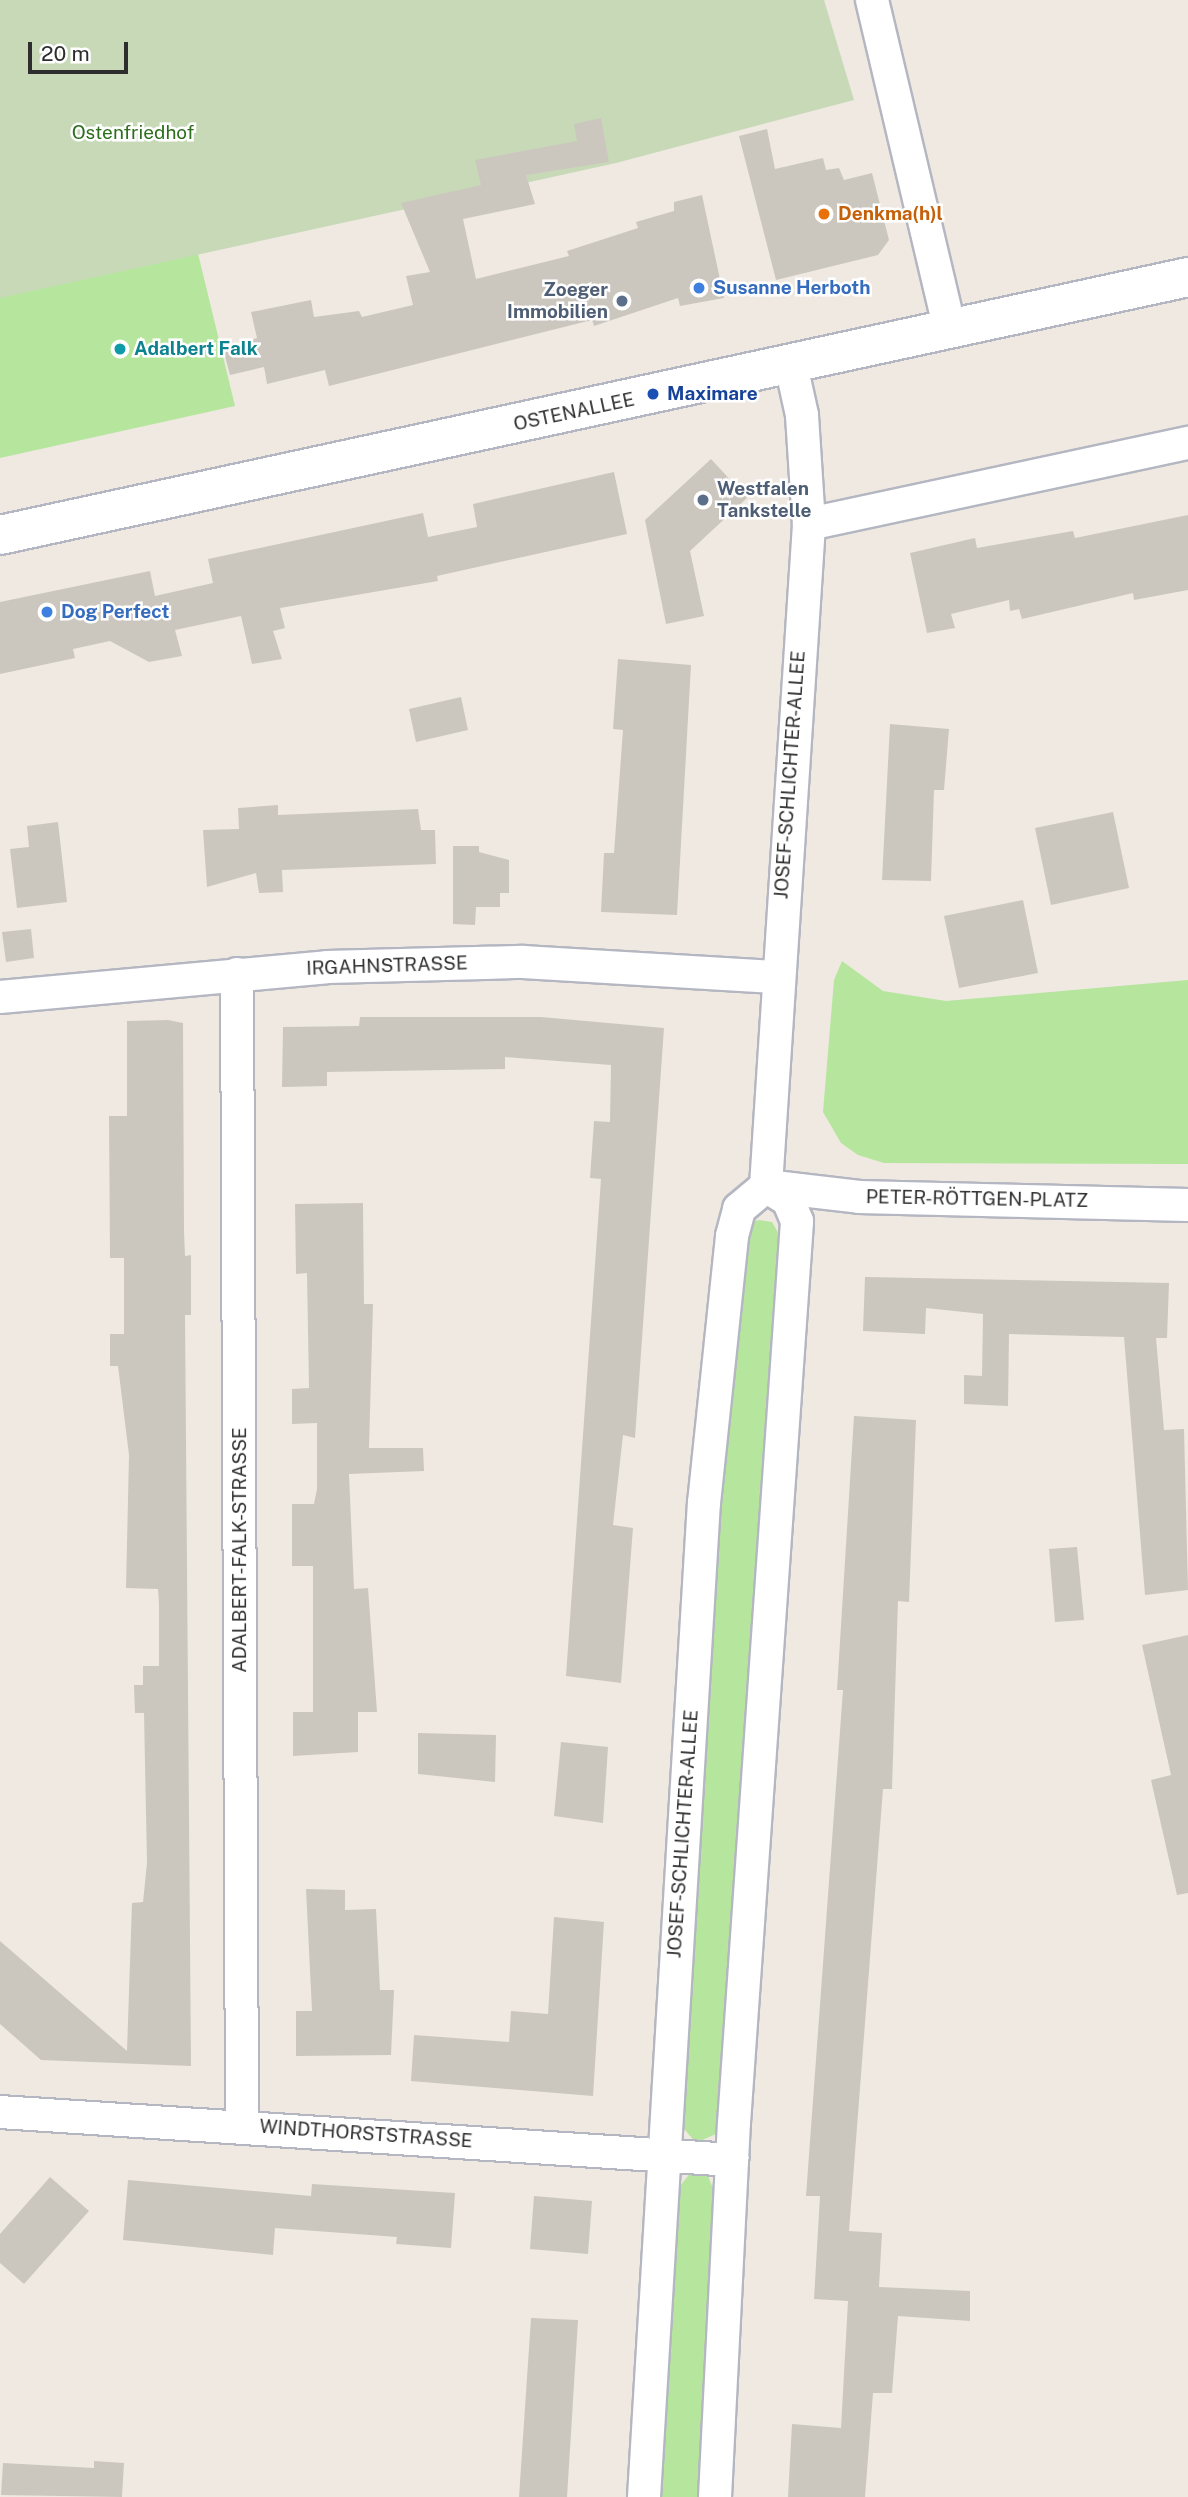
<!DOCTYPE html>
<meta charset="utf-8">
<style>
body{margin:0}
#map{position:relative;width:1188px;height:2497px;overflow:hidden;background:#efe9e1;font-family:"Public Sans",sans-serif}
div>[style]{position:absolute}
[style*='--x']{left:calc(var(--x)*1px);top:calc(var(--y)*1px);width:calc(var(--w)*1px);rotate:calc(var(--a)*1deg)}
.green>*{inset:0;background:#b6e59e}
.cemetery>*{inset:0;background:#c8d9b8}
.building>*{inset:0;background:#cbc7bf}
.roads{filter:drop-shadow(2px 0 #b4b7c1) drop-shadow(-2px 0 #b4b7c1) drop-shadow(0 2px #b4b7c1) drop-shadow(0 -2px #b4b7c1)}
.street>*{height:32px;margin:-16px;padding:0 16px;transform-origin:16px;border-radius:16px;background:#fff}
.secondary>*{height:38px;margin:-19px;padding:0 19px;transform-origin:19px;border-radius:19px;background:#fff}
.dots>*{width:19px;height:19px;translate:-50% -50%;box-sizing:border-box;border:4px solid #fff;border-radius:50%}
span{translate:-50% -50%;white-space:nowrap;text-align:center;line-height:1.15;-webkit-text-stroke:5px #fff;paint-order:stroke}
.park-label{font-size:19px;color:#2c6e1b}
.food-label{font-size:19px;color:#c56008;font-weight:700}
.left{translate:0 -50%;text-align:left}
.shop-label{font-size:19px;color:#366cbe;font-weight:700}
.service-label{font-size:19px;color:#4e5e75;font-weight:700}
.right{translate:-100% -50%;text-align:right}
.culture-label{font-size:19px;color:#0d838f;font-weight:700}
.transit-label{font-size:19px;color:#164399;font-weight:700}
.street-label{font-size:19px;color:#2e2e2e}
.scale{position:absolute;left:28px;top:42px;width:100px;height:32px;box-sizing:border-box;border:4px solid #2e2e2e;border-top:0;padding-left:9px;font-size:21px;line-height:24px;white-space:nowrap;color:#2e2e2e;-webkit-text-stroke:5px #fff;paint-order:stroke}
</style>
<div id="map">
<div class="green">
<div style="clip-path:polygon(194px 237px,235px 406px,0 458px,0 290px)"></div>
<div style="clip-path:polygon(842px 961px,883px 991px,946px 1001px,1188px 980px,1188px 1164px,884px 1163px,858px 1155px,841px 1143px,823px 1112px,834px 980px)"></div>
<div style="clip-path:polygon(759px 1220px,772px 1222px,780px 1236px,750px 1682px,718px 2133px,696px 2143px,681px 2125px,735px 1282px,749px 1222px)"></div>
<div style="clip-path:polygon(692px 2171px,708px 2176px,717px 2198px,697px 2497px,657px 2497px,676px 2191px)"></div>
</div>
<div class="cemetery">
<div style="clip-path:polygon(0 0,824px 0,854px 100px,616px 163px,0 298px)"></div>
</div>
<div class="building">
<div style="clip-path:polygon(601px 118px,609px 162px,526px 175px,535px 204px,463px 219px,476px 279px,569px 256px,567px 251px,638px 228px,636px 222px,674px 211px,674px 202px,702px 195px,724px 298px,680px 306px,678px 298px,594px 326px,592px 320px,329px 386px,325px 370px,267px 384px,264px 367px,230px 375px,223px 349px,257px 338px,251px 312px,311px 300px,314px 317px,359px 311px,362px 317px,413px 305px,406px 276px,430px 272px,401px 203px,481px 185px,475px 160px,577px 141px,574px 124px)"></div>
<div style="clip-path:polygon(767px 129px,775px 169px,823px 158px,826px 170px,839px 168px,844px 180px,872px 173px,889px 240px,878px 255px,776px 280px,739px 136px)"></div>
<div style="clip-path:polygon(711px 459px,747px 498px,690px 551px,704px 616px,666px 624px,645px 520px)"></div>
<div style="clip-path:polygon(614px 472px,627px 534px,437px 576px,438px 581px,280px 608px,285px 628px,273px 631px,282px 659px,252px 664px,241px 616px,175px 630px,182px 656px,149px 662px,110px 641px,73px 649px,75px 658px,0 674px,0 602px,150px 571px,155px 596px,213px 583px,208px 559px,423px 513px,428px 537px,477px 527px,473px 504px)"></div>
<div style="clip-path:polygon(1188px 515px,1188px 590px,1134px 600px,1133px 593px,1022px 619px,1019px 609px,1010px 611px,1009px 600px,951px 614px,955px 628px,927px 633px,910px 553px,975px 538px,977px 548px,1073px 531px,1075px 538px)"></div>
<div style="clip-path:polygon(618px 659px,691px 665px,677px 915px,601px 912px,604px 853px,614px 853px,623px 730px,613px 729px)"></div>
<div style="clip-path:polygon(461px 697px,468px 730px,416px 742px,409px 709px)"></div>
<div style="clip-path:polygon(890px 724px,949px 729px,944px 790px,934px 790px,931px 881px,882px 880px)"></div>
<div style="clip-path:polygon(278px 805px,278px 815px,418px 809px,421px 830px,435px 830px,436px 864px,282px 870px,283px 892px,259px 893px,256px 873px,207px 887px,203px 830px,239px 829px,238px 808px)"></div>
<div style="clip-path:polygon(1113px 812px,1129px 888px,1051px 905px,1035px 828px)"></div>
<div style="clip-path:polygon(58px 822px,67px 902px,17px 908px,10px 849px,29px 847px,27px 826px)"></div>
<div style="clip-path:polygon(453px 846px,479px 846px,479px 852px,509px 860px,509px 893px,500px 893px,500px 907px,476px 907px,475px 925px,453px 924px)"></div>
<div style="clip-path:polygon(1023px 900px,1038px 973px,959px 988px,944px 916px)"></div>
<div style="clip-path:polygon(31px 929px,34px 958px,6px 962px,2px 932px)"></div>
<div style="clip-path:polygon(360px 1017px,541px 1017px,664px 1028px,635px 1438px,623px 1435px,613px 1525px,633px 1528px,621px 1683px,566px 1676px,601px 1179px,590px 1178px,594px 1121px,610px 1122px,611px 1065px,505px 1057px,505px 1069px,327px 1072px,327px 1086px,282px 1087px,283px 1027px,359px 1026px)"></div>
<div style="clip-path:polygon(168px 1020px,183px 1023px,184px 1231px,185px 1256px,191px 1255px,191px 1315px,185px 1315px,191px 2066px,41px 2060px,0 2024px,0 1941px,127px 2051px,132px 1903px,143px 1902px,147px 1863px,144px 1713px,135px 1713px,134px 1685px,143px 1685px,143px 1666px,159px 1666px,159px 1603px,158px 1589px,126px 1588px,129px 1455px,118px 1366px,110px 1366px,110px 1334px,124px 1334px,124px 1258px,110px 1258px,109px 1116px,127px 1116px,127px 1021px)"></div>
<div style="clip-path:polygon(363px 1203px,364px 1304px,373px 1304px,369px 1448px,423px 1448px,424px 1471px,349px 1474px,354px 1589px,368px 1588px,377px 1712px,358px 1712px,358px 1752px,293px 1756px,293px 1712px,313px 1712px,313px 1566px,292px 1566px,292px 1504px,314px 1504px,317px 1489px,317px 1423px,292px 1424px,292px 1389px,309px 1388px,307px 1273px,296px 1274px,295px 1204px)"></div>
<div style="clip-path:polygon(865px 1277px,1169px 1283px,1167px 1338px,1156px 1338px,1164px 1430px,1184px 1429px,1188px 1590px,1145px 1595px,1124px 1337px,1009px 1334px,1008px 1406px,964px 1404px,964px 1375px,982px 1376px,983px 1314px,926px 1308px,925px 1334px,863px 1331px)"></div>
<div style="clip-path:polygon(854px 1416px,916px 1420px,909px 1602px,898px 1601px,892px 1789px,883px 1789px,849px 2231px,882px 2233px,879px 2287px,970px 2291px,970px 2321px,898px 2316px,892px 2393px,873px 2393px,865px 2497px,788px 2497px,792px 2424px,841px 2428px,848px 2301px,814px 2299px,820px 2196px,806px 2196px,843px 1690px,837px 1690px)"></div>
<div style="clip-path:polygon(1077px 1547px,1084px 1620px,1055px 1622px,1049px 1549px)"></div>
<div style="clip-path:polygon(1188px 1635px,1188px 1893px,1177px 1895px,1151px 1780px,1171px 1775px,1142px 1645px)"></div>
<div style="clip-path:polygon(418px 1733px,496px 1735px,495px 1782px,418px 1774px)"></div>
<div style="clip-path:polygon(561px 1742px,608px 1747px,603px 1823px,554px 1816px)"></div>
<div style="clip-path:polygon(306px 1889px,345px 1890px,345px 1910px,376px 1909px,380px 1990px,394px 1990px,391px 2055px,296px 2056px,296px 2011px,312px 2011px)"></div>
<div style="clip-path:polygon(554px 1917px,604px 1922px,593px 2096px,411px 2081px,414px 2035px,509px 2042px,511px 2011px,548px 2014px)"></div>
<div style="clip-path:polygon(50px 2177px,89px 2211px,24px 2284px,0 2263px,0 2234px)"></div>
<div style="clip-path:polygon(128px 2180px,311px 2196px,312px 2184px,455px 2193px,451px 2248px,396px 2244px,397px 2237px,275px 2228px,273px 2255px,123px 2240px)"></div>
<div style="clip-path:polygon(534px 2196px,592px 2201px,588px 2254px,530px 2249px)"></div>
<div style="clip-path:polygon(531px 2318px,578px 2320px,567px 2497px,519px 2497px)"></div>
<div style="clip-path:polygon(94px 2461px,124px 2463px,122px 2497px,1px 2495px,3px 2463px,94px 2468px)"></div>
</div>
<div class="roads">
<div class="street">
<div style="--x:872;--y:0;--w:338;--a:76.7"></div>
<div style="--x:809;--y:524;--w:388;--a:-12.1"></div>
<div style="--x:237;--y:974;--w:1152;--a:89.75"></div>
<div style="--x:0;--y:997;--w:328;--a:-5.2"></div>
<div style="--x:327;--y:967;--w:196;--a:-1.5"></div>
<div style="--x:523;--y:962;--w:252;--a:3.4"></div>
<div style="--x:766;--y:1186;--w:663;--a:-86.28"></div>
<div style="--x:809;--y:524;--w:109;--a:-93.7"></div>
<div style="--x:802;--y:415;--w:51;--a:-102.4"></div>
<div style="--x:766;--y:1186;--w:94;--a:6.7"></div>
<div style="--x:859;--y:1197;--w:329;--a:1.4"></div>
<div style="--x:0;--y:2112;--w:734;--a:3.75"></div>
<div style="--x:644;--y:2497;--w:996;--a:-86.55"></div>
<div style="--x:704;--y:1503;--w:268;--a:-84"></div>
<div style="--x:732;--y:1236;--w:28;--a:-75"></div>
<div style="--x:739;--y:1209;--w:35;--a:-40"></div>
<div style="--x:715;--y:2497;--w:374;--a:-87.1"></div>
<div style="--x:734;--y:2123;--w:904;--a:-86"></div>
<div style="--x:797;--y:1221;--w:23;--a:-113"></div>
<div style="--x:788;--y:1200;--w:26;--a:-148"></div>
</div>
<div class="secondary">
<div style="--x:0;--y:535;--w:1216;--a:-12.25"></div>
</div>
</div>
<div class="dots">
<div style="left:824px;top:214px;background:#e8710a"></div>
<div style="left:699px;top:288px;background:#3f7fe0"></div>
<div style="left:622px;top:301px;background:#5c6f8a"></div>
<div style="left:120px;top:349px;background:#0f9aa8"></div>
<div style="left:653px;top:394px;background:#1a4fb4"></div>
<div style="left:703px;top:500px;background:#5c6f8a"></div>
<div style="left:47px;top:612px;background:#3f7fe0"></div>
</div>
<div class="park-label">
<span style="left:133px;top:133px">Ostenfriedhof</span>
</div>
<div class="food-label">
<span class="left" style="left:838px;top:214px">Denkma(h)l</span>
</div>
<div class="shop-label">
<span class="left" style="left:713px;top:288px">Susanne Herboth</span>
<span class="left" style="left:61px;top:612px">Dog Perfect</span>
</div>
<div class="service-label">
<span class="right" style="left:608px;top:301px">Zoeger<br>Immobilien</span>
<span class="left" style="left:717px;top:500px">Westfalen<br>Tankstelle</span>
</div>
<div class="culture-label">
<span class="left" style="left:134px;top:349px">Adalbert Falk</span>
</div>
<div class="transit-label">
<span class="left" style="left:667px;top:394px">Maximare</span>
</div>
<div class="street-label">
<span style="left:574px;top:412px;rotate:-12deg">OSTENALLEE</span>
<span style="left:790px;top:775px;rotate:-86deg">JOSEF-SCHLICHTER-ALLEE</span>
<span style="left:387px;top:966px;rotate:-2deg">IRGAHNSTRASSE</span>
<span style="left:977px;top:1199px;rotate:1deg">PETER-RÖTTGEN-PLATZ</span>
<span style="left:240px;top:1550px;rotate:-90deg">ADALBERT-FALK-STRASSE</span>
<span style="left:683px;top:1834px;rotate:-86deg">JOSEF-SCHLICHTER-ALLEE</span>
<span style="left:366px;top:2134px;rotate:4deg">WINDTHORSTSTRASSE</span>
</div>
<div class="scale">20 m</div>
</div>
